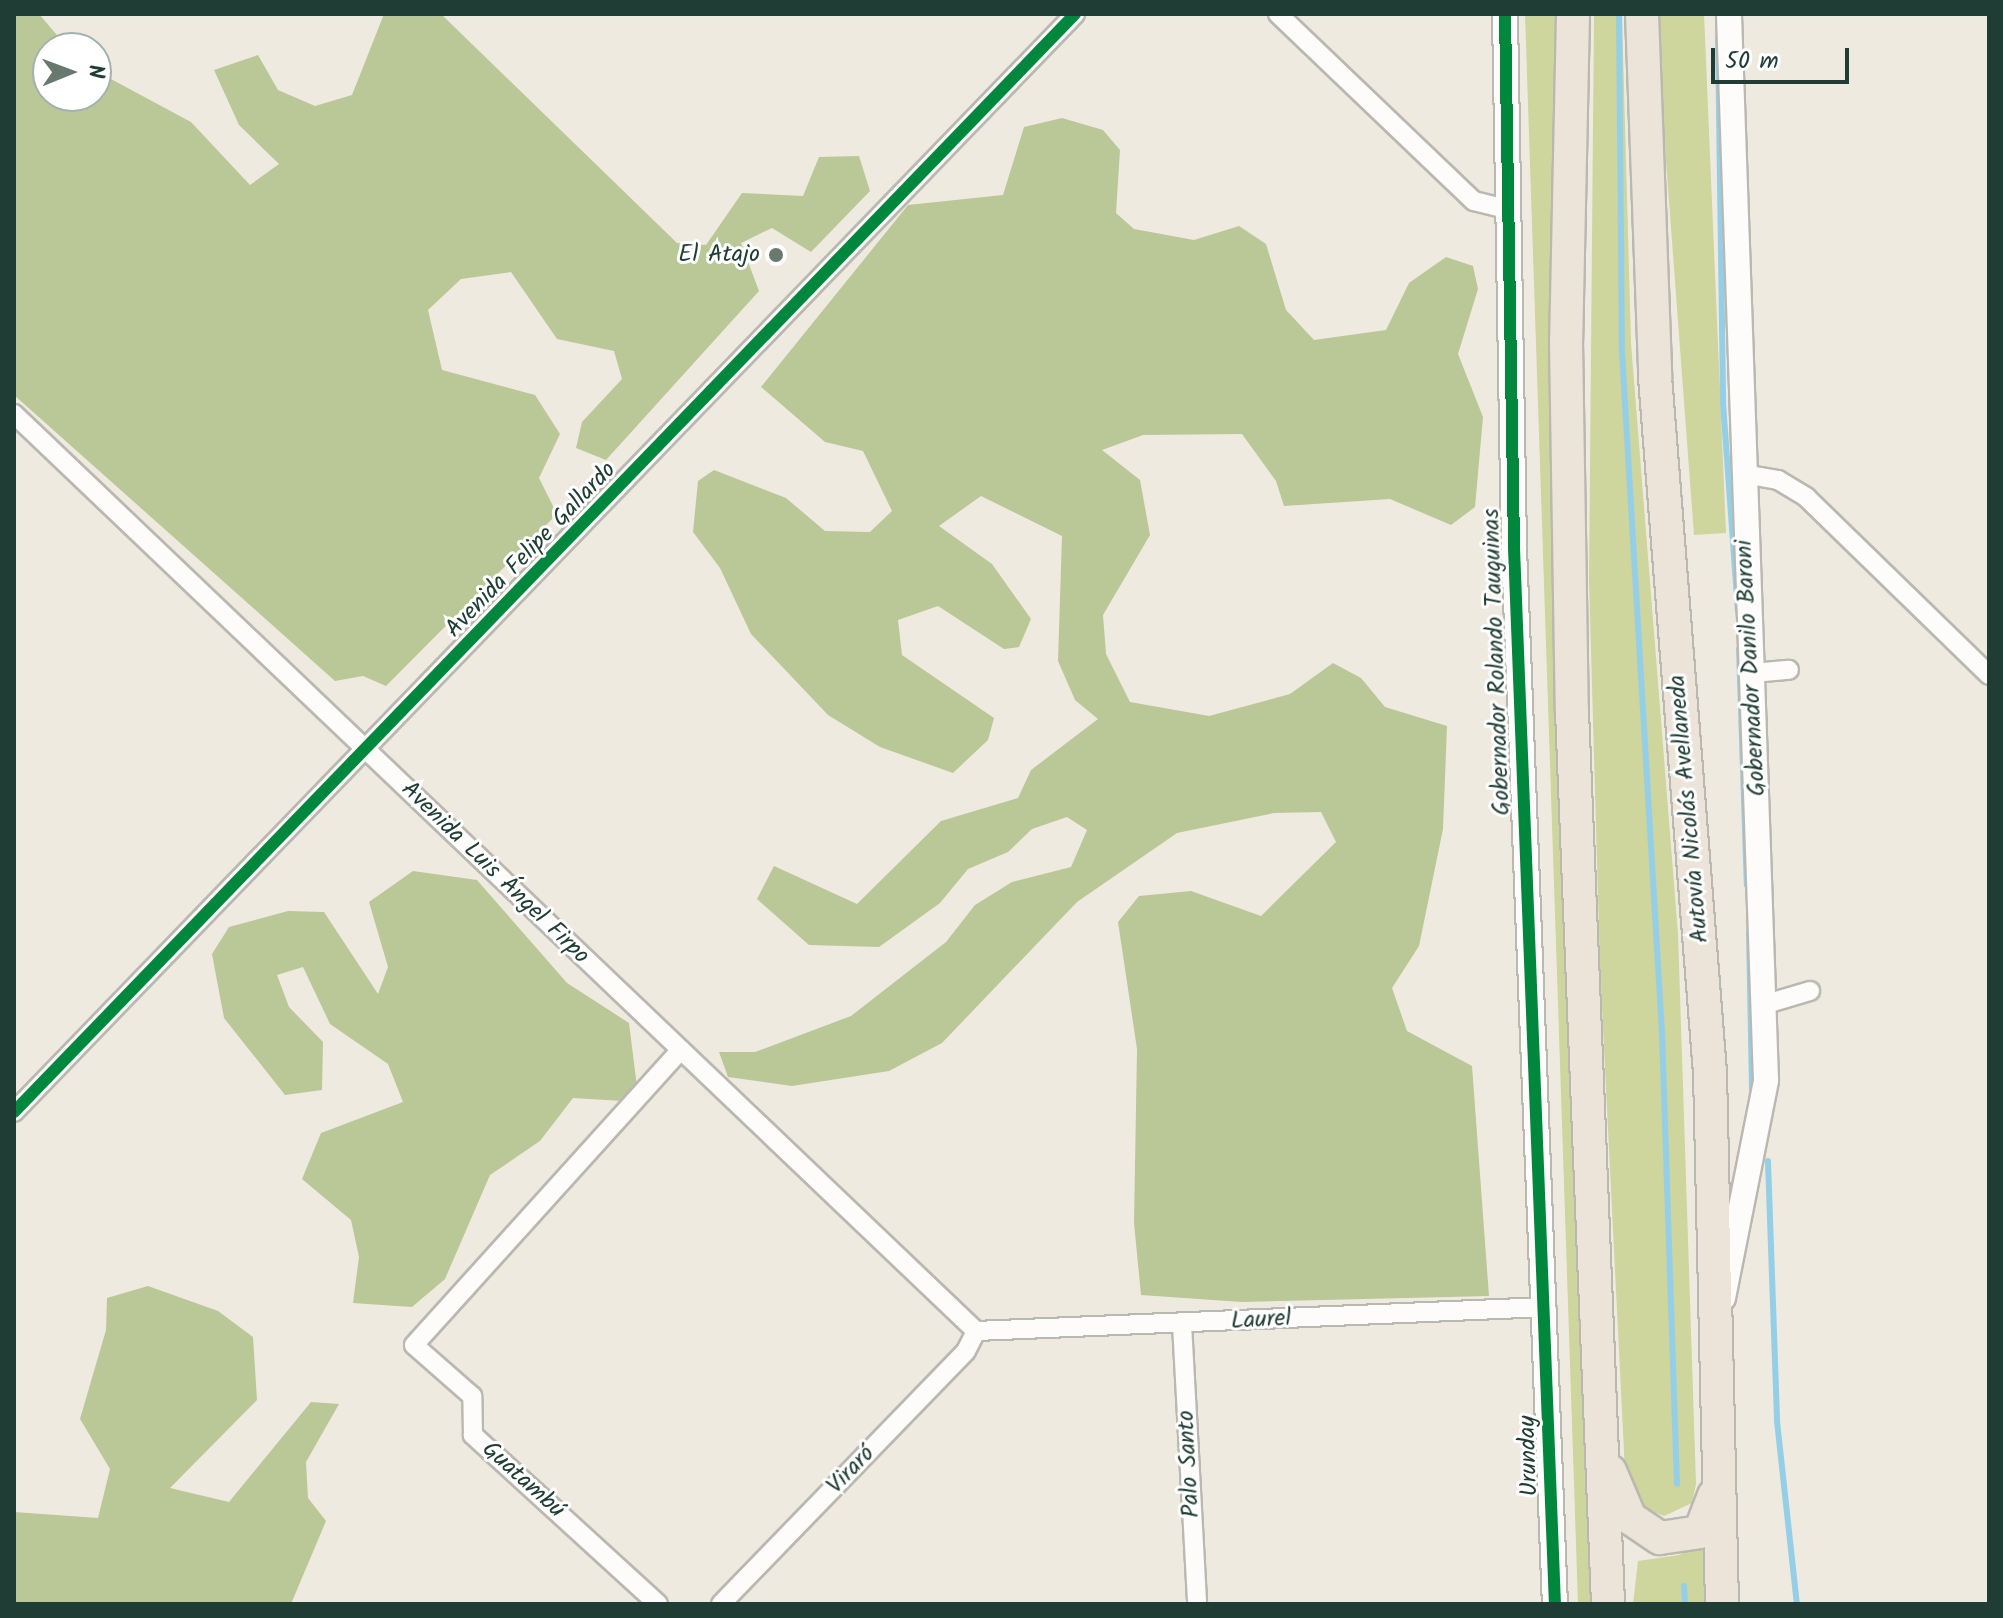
<!DOCTYPE html>
<meta charset="utf-8">
<style>
body{margin:0}
#map{position:relative;width:2003px;height:1618px;overflow:hidden;background:#efeadf;font-family:Kalam,sans-serif}
div>[style]{position:absolute}
[style*='--x']{left:calc(var(--x)*1px);top:calc(var(--y)*1px);width:calc(var(--w)*1px);rotate:calc(var(--a)*1deg)}
.green>*{inset:0;background:#ced59d}
.forest>*{inset:0;background:#bac797}
.stream>*{height:6px;margin:-3px;padding:0 3px;transform-origin:3px;border-radius:3px;background:#94cfe7}
.roads{filter:drop-shadow(2px 0 #b9b8b1) drop-shadow(-2px 0 #b9b8b1) drop-shadow(0 2px #b9b8b1) drop-shadow(0 -2px #b9b8b1)}
.minor>*{height:18px;margin:-9px;padding:0 9px;transform-origin:9px;border-radius:9px;background:#fdfcfa}
.tertiary>*{height:24px;margin:-12px;padding:0 12px;transform-origin:12px;border-radius:12px;background:#fdfcfa}
.trunk>*{height:32px;margin:-16px;padding:0 16px;transform-origin:16px;border-radius:16px;background:#ece4d9}
.cycleway>*{height:12px;margin:-6px;padding:0 6px;transform-origin:6px;border-radius:6px;background:#00873e}
.dots>*{width:22px;height:22px;translate:-50% -50%;box-sizing:border-box;border:4px solid #fff;border-radius:50%}
span{translate:-50% -50%;white-space:nowrap;text-align:center;line-height:1.15;-webkit-text-stroke:6px #fff;paint-order:stroke}
.poi-label{font-size:24px;color:#1f3d34}
.right{translate:-100% -50%;text-align:right}
.street-label{font-size:24px;color:#1f3d34}
.frame{position:absolute;inset:0;border:16px solid #1f3d34;pointer-events:none}
.north{position:absolute;left:32px;top:32px;width:80px;height:80px;box-sizing:border-box;background:#fff;border:2px solid #a5b1ae;border-radius:50%;rotate:89deg;font-size:22px;font-weight:700;line-height:32px;text-align:center;color:#1f3d34}
.north::after{content:'';display:block;margin:auto;width:28px;height:36px;background:#687a70;clip-path:polygon(50% 0,100% 100%,50% 72%,0 100%)}
.scale{position:absolute;left:1711px;top:48px;width:138px;height:36px;box-sizing:border-box;border:4px solid #1f3d34;border-top:0;padding-left:10px;font-size:24px;line-height:28px;white-space:nowrap;color:#1f3d34;-webkit-text-stroke:6px #fff;paint-order:stroke}
</style>
<div id="map">
<div class="green">
<div style="clip-path:polygon(1525px 14px,1562px 14px,1599px 1604px,1578px 1604px)"></div>
<div style="clip-path:polygon(1594px 14px,1622px 14px,1631px 343px,1678px 934px,1696px 1484px,1692px 1503px,1664px 1516px,1637px 1505px,1625px 1472px,1600px 967px,1589px 580px)"></div>
<div style="clip-path:polygon(1655px 14px,1704px 14px,1726px 533px,1694px 535px)"></div>
<div style="clip-path:polygon(1712px 1536px,1716px 1604px,1633px 1604px,1638px 1561px,1679px 1555px)"></div>
</div>
<div class="forest">
<div style="clip-path:polygon(14px 14px,39px 14px,68px 48px,48px 48px,48px 96px,96px 96px,96px 71px,191px 122px,250px 185px,279px 164px,239px 125px,214px 70px,258px 55px,278px 90px,315px 106px,352px 95px,384px 14px,441px 14px,677px 243px,706px 245px,742px 193px,803px 196px,819px 157px,859px 156px,870px 191px,811px 252px,772px 228px,741px 243px,759px 291px,606px 460px,576px 448px,582px 422px,622px 379px,614px 351px,557px 339px,511px 272px,461px 279px,428px 310px,442px 370px,535px 395px,560px 434px,539px 478px,557px 514px,386px 686px,363px 676px,335px 681px,14px 395px)"></div>
<div style="clip-path:polygon(1062px 118px,1103px 130px,1120px 150px,1116px 213px,1134px 229px,1194px 240px,1239px 226px,1266px 244px,1286px 310px,1314px 340px,1386px 330px,1409px 283px,1446px 257px,1473px 266px,1478px 289px,1458px 354px,1483px 417px,1475px 507px,1451px 525px,1390px 499px,1284px 506px,1276px 481px,1242px 434px,1143px 435px,1102px 450px,1140px 480px,1150px 535px,1103px 615px,1106px 654px,1130px 702px,1209px 716px,1290px 694px,1333px 663px,1361px 678px,1385px 707px,1447px 726px,1443px 829px,1419px 946px,1392px 988px,1407px 1031px,1472px 1066px,1489px 1296px,1242px 1302px,1141px 1295px,1134px 1223px,1137px 1049px,1118px 922px,1139px 896px,1191px 891px,1261px 916px,1336px 842px,1321px 812px,1274px 813px,1177px 833px,1077px 902px,942px 1043px,889px 1071px,792px 1086px,728px 1077px,719px 1052px,755px 1052px,851px 1016px,946px 942px,975px 905px,1012px 882px,1071px 867px,1087px 830px,1067px 817px,1032px 829px,1008px 852px,968px 869px,940px 903px,879px 947px,809px 945px,757px 899px,774px 866px,857px 904px,941px 821px,1018px 798px,1031px 770px,1098px 719px,1075px 700px,1058px 661px,1062px 536px,981px 496px,939px 526px,992px 564px,1031px 619px,1019px 647px,1004px 649px,938px 606px,898px 620px,902px 655px,994px 718px,988px 740px,953px 773px,880px 747px,828px 715px,751px 634px,720px 568px,693px 532px,698px 481px,714px 470px,786px 498px,825px 531px,870px 532px,892px 511px,863px 451px,825px 442px,761px 387px,908px 205px,1003px 195px,1024px 127px)"></div>
<div style="clip-path:polygon(413px 871px,477px 880px,567px 983px,629px 1023px,637px 1087px,623px 1101px,573px 1098px,540px 1141px,490px 1175px,445px 1279px,412px 1307px,353px 1303px,359px 1257px,351px 1220px,302px 1179px,321px 1133px,403px 1102px,388px 1064px,330px 1024px,303px 967px,277px 975px,289px 1007px,323px 1042px,322px 1090px,285px 1095px,224px 1018px,212px 954px,229px 927px,288px 911px,324px 912px,378px 994px,388px 967px,369px 902px)"></div>
<div style="clip-path:polygon(148px 1286px,218px 1311px,253px 1337px,257px 1400px,170px 1488px,229px 1502px,311px 1402px,339px 1404px,306px 1462px,308px 1498px,326px 1521px,291px 1604px,14px 1604px,14px 1512px,98px 1518px,110px 1469px,80px 1419px,106px 1330px,107px 1298px)"></div>
</div>
<div class="stream">
<div style="--x:1619;--y:14;--w:338;--a:89.5"></div>
<div style="--x:1622;--y:352;--w:682;--a:86.64"></div>
<div style="--x:1662;--y:1033;--w:451;--a:88.1"></div>
<div style="--x:1718;--y:38;--w:365;--a:89.2"></div>
<div style="--x:1723;--y:403;--w:208;--a:85.9"></div>
<div style="--x:1739;--y:649;--w:236;--a:88.1"></div>
<div style="--x:1749;--y:932;--w:157;--a:88.9"></div>
<div style="--x:1768;--y:1161;--w:260;--a:88"></div>
<div style="--x:1777;--y:1421;--w:184;--a:83.8"></div>
<div style="--x:1684;--y:1586;--w:18;--a:87"></div>
</div>
<div class="roads">
<div class="minor">
<div style="--x:1278;--y:14;--w:271;--a:43.7"></div>
<div style="--x:1474;--y:201;--w:32;--a:14"></div>
<div style="--x:14;--y:414;--w:1329;--a:43.63"></div>
<div style="--x:1744;--y:474;--w:35;--a:10"></div>
<div style="--x:1778;--y:480;--w:33;--a:31"></div>
<div style="--x:1806;--y:497;--w:255;--a:44.2"></div>
<div style="--x:1752;--y:673;--w:37;--a:-5"></div>
<div style="--x:1766;--y:1004;--w:46;--a:-16.5"></div>
<div style="--x:14;--y:1112;--w:1527;--a:-45.98"></div>
<div style="--x:1182;--y:1324;--w:280;--a:86.9"></div>
<div style="--x:976;--y:1331;--w:571;--a:-2.41"></div>
<div style="--x:658;--y:1604;--w:251;--a:-137.6"></div>
<div style="--x:473;--y:1435;--w:39;--a:-91"></div>
<div style="--x:472;--y:1396;--w:77;--a:-138.7"></div>
<div style="--x:414;--y:1345;--w:398;--a:-47.9"></div>
<div style="--x:721;--y:1604;--w:352;--a:-45.9"></div>
<div style="--x:966;--y:1351;--w:22;--a:-63"></div>
</div>
<div class="tertiary">
<div style="--x:1505;--y:14;--w:534;--a:89.03"></div>
<div style="--x:1514;--y:548;--w:1057;--a:87.78"></div>
<div style="--x:1723;--y:1298;--w:222;--a:-78.8"></div>
<div style="--x:1766;--y:1080;--w:1067;--a:-91.99"></div>
</div>
<div class="trunk">
<div style="--x:1573;--y:14;--w:327;--a:91.2"></div>
<div style="--x:1566;--y:341;--w:370;--a:89.1"></div>
<div style="--x:1572;--y:711;--w:894;--a:87.69"></div>
<div style="--x:1642;--y:14;--w:363;--a:87.9"></div>
<div style="--x:1655;--y:377;--w:697;--a:85.48"></div>
<div style="--x:1710;--y:1072;--w:532;--a:88.71"></div>
<div style="--x:1610;--y:1471;--w:51;--a:66.9"></div>
<div style="--x:1630;--y:1518;--w:36;--a:34"></div>
<div style="--x:1660;--y:1538;--w:40;--a:-8.5"></div>
<div style="--x:1700;--y:1532;--w:39;--a:-69"></div>
</div>
</div>
<div class="cycleway">
<div style="--x:1505;--y:14;--w:534;--a:89.03"></div>
<div style="--x:1514;--y:548;--w:1057;--a:87.78"></div>
<div style="--x:14;--y:1112;--w:1527;--a:-45.98"></div>
</div>
<div class="dots">
<div style="left:776px;top:255px;background:#687a70"></div>
</div>
<div class="poi-label">
<span class="right" style="left:760px;top:255px">El Atajo</span>
</div>
<div class="street-label">
<span style="left:531px;top:550px;rotate:-46deg">Avenida Felipe Gallardo</span>
<span style="left:1497px;top:662px;rotate:-92deg">Gobernador Rolando Tauguinas</span>
<span style="left:1751px;top:668px;rotate:-93deg">Gobernador Danilo Baroni</span>
<span style="left:1689px;top:809px;rotate:-95deg">Autovía Nicolás Avellaneda</span>
<span style="left:495px;top:873px;rotate:44deg">Avenida Luis Ángel Firpo</span>
<span style="left:1261px;top:1320px;rotate:-3deg">Laurel</span>
<span style="left:1529px;top:1456px;rotate:-92deg">Urunday</span>
<span style="left:1189px;top:1464px;rotate:-93deg">Palo Santo</span>
<span style="left:851px;top:1470px;rotate:-46deg">Viraró</span>
<span style="left:523px;top:1480px;rotate:42deg">Guatambú</span>
</div>
<div class="frame"></div>
<div class="north">N</div>
<div class="scale">50 m</div>
</div>
